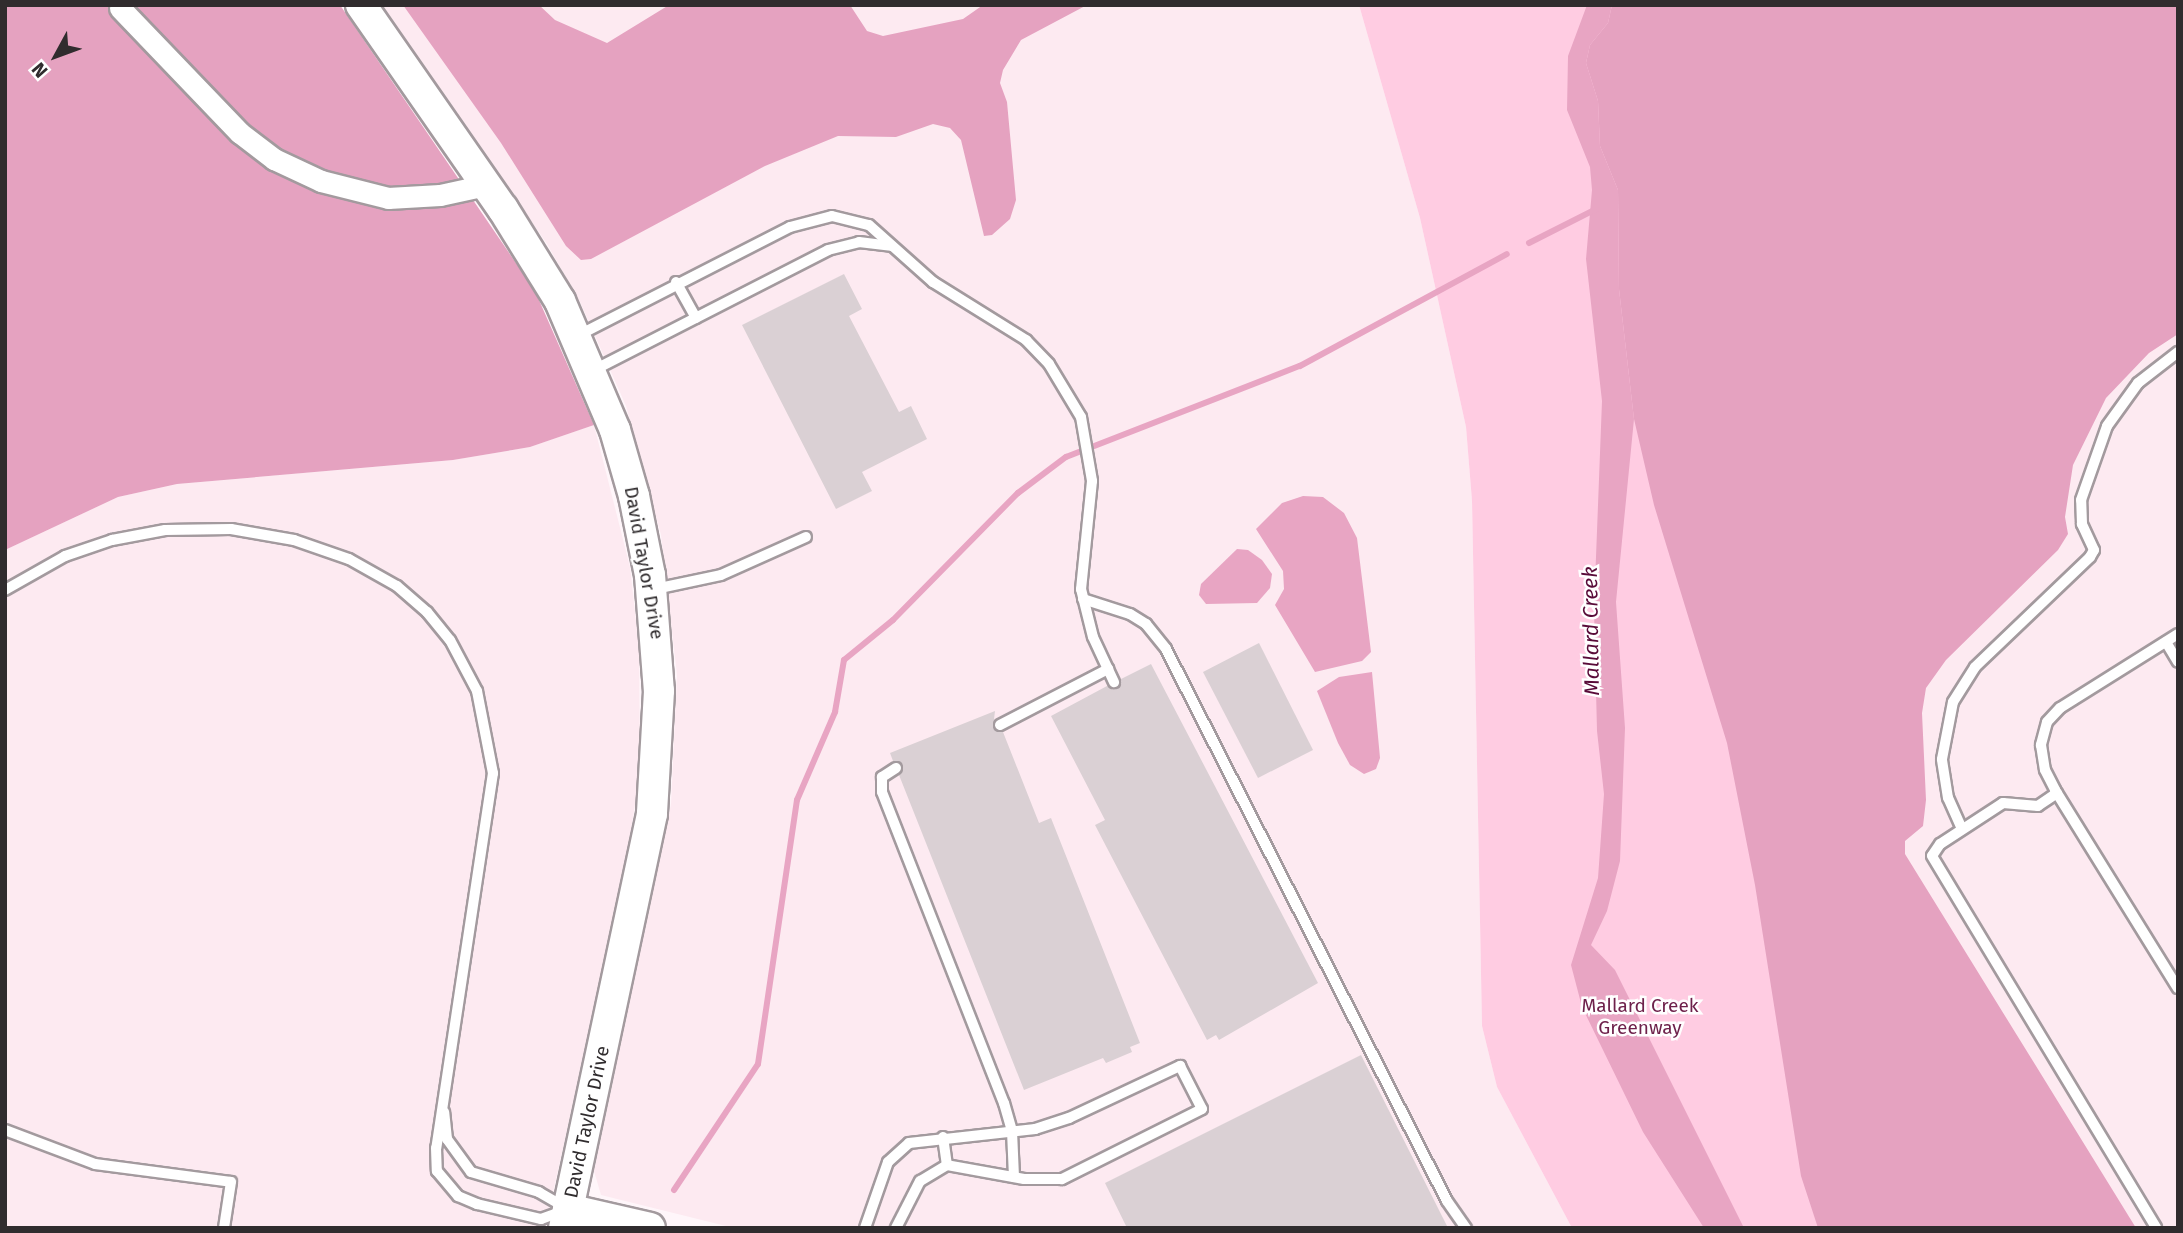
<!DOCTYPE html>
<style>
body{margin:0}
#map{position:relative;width:2183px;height:1233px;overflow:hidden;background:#fff6fa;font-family:"Fira Sans",sans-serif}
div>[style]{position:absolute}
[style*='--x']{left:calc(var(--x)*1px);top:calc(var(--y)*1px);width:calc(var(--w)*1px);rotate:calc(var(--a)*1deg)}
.built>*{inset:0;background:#fdeaf1}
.green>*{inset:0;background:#ffcce2}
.forest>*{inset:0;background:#e5a2c0}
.water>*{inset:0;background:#e8a5c3}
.stream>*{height:6px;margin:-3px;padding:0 3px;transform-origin:3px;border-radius:3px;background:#e8a5c3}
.building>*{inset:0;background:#dad0d4}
.roads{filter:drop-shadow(2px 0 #a39a9e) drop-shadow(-2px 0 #a39a9e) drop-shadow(0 2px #a39a9e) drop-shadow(0 -2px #a39a9e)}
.lane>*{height:10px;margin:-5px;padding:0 5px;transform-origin:5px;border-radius:5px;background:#fff}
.street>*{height:21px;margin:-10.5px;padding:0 10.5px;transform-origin:10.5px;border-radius:10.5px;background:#fff}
.secondary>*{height:30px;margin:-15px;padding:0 15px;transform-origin:15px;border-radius:15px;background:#fff}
span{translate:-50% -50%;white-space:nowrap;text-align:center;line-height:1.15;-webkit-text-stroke:5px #fff;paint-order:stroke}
.street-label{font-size:19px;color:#302c2e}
.park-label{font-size:19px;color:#6e214b}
.water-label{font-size:21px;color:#590b39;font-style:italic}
.frame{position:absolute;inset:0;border:7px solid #302c2e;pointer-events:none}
.north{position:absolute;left:21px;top:21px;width:70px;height:70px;-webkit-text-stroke:5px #fff;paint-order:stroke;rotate:229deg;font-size:19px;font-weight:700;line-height:28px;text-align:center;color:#302c2e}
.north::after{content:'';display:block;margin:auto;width:24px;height:32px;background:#302c2e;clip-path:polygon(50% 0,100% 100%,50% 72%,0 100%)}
</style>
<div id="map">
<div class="built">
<div style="clip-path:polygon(382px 5px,1359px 5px,1420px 218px,1466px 427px,1472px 501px,1482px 1026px,1497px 1087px,1572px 1228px,734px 1228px,601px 1195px,594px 1171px,671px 804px,677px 675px,661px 535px,626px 406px,580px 302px,547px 244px)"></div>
<div style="clip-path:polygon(2178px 5px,2178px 1228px,1832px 1228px,1752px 745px)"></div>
<div style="clip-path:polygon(594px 425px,630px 567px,639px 648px,640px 771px,624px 877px,545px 1228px,5px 1228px,5px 550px,118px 497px,177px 484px,453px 460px,530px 447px)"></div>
</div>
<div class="green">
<div style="clip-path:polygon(1359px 5px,1681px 5px,1832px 1228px,1572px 1228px,1497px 1087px,1482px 1026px,1472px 501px,1466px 427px,1420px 218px)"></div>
</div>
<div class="forest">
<div style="clip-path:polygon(5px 5px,340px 5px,535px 291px,594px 425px,530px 447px,453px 460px,177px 484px,118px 497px,5px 550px)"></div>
<div style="clip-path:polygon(403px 5px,539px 5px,555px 20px,607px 43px,669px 5px,850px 5px,867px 31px,883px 36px,963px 19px,983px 5px,1087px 5px,1021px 40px,1003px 70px,1000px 83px,1007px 102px,1016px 200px,1010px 219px,992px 235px,984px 236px,961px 140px,950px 128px,933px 124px,896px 137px,838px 136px,765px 166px,591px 259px,581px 260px,566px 246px,501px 143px)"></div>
<div style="clip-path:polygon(1612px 5px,2178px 5px,2178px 334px,2149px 353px,2106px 398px,2073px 465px,2065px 517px,2068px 534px,2058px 550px,1946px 660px,1926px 688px,1922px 713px,1926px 800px,1923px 826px,1905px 841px,1905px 854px,2136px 1228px,1818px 1228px,1801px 1176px,1755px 885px,1727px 743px,1654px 505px,1634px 419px,1619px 289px,1618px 190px,1600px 146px,1598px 101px,1586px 63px,1590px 45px,1608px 23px)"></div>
</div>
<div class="water">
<div style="clip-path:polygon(1587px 5px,1612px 5px,1608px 23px,1590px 45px,1586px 63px,1598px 101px,1600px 146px,1618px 190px,1619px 289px,1634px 419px,1616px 602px,1625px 728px,1620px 861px,1607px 911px,1591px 945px,1615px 970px,1744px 1228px,1704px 1228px,1643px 1132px,1582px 1007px,1571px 965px,1598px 878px,1604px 794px,1597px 731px,1594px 609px,1602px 401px,1586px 259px,1592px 190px,1590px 167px,1567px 110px,1568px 56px)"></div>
<div style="clip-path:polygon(1303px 496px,1323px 497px,1344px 513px,1357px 538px,1371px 652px,1362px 661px,1315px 672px,1275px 605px,1284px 589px,1283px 571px,1256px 529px,1282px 503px)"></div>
<div style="clip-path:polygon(1237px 549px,1248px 550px,1262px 560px,1272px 574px,1270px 588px,1257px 603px,1206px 604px,1199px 595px,1201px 584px)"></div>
<div style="clip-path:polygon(1372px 672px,1380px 758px,1376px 769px,1364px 774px,1350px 765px,1338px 743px,1317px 691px,1339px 677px)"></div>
</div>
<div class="stream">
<div style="--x:1529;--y:243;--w:75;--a:-26.9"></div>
<div style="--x:674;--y:1190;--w:151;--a:-56.3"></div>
<div style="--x:758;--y:1064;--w:267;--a:-81.6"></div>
<div style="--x:797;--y:800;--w:96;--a:-66.6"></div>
<div style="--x:835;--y:712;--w:53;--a:-80.2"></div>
<div style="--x:844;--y:660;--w:63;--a:-39.2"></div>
<div style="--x:893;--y:620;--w:178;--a:-45.5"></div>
<div style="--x:1018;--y:493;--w:60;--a:-36.9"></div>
<div style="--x:1066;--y:457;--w:251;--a:-21.3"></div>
<div style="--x:1300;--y:366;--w:235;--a:-28.4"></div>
</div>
<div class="building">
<div style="clip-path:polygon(844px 274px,862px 309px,849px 316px,899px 412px,911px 406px,927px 439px,862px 472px,872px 491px,836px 509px,742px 325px)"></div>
<div style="clip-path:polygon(1259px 643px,1313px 750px,1258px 778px,1203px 672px)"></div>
<div style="clip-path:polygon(1151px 664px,1318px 983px,1219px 1040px,1216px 1035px,1207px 1040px,1095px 825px,1105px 820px,1051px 716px,1107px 686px,1118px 689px,1121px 679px)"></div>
<div style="clip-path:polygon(995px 711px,993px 728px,1003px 732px,1039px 823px,1051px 818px,1140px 1043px,1130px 1047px,1132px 1052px,1106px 1063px,1103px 1058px,1024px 1090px,899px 775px,903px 764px,893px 761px,890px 753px)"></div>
<div style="clip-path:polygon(1361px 1055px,1448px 1228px,1127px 1228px,1105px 1183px)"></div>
</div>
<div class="roads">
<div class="lane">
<div style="--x:676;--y:282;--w:41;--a:60.9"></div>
<div style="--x:577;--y:336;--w:239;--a:-27.1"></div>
<div style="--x:790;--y:227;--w:43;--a:-14.7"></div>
<div style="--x:832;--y:216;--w:38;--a:14"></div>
<div style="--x:869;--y:225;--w:86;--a:41.7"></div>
<div style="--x:933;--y:282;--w:110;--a:31.9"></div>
<div style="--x:1026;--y:340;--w:33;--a:46"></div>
<div style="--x:1049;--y:364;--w:62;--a:58.9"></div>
<div style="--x:1081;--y:417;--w:65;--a:80.2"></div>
<div style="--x:1092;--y:481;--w:109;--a:95.8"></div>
<div style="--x:1081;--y:589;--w:49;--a:76"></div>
<div style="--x:1093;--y:637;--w:50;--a:65"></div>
<div style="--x:592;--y:371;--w:265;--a:-27.1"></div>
<div style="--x:828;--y:250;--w:32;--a:-14"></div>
<div style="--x:859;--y:242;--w:32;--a:7"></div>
<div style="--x:655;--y:589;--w:67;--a:-12"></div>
<div style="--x:721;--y:575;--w:93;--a:-24.1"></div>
<div style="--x:5;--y:590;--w:69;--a:-29.5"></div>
<div style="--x:65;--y:556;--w:50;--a:-18.8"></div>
<div style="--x:112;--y:540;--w:54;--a:-10.7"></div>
<div style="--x:165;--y:530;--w:66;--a:-0.9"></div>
<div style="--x:231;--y:529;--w:64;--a:9.9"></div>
<div style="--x:294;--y:540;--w:58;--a:19.1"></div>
<div style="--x:349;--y:559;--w:55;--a:29.4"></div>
<div style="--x:397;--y:586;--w:40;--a:41"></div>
<div style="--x:427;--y:612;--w:36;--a:51"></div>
<div style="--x:450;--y:640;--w:58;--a:62.1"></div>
<div style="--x:477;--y:691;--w:84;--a:79"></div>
<div style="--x:493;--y:773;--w:379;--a:98.6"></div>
<div style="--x:436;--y:1148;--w:23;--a:88"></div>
<div style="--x:437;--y:1171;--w:33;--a:50"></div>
<div style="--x:458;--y:1196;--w:21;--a:23"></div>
<div style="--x:477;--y:1204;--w:66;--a:13.2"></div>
<div style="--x:541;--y:1219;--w:29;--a:-20"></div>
<div style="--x:568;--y:1209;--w:34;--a:-150"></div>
<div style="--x:539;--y:1192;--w:71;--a:-163.6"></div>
<div style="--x:471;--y:1172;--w:41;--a:-126"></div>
<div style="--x:447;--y:1139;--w:27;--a:-96"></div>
<div style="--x:1083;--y:599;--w:49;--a:17.7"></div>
<div style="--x:1130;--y:614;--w:19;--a:32"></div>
<div style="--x:1146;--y:624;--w:32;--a:51"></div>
<div style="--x:1166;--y:649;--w:619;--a:63.02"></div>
<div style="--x:1447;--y:1201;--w:33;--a:55"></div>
<div style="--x:2178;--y:634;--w:139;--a:147.9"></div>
<div style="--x:2060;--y:708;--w:19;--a:133"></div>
<div style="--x:2047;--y:722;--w:24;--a:105"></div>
<div style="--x:2041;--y:745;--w:25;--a:81"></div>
<div style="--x:2045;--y:770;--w:22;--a:63"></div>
<div style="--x:2055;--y:790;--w:233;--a:58.2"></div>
<div style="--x:2166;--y:642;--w:23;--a:59"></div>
<div style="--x:1000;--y:725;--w:122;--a:-27.4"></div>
<div style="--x:896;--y:768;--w:17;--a:147"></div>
<div style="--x:882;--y:777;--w:15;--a:90"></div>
<div style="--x:882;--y:792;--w:334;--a:68.6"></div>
<div style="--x:1004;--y:1103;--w:29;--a:74"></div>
<div style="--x:1012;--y:1131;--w:46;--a:87.5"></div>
<div style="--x:2057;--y:793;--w:23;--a:146"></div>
<div style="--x:2038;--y:806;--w:35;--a:-175"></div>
<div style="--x:2003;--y:803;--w:75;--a:146.9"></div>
<div style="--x:1940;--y:844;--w:14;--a:124"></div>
<div style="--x:1932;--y:856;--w:434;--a:58.9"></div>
<div style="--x:1962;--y:829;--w:34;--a:-114"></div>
<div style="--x:1948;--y:798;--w:39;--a:-99"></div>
<div style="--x:1942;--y:759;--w:58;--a:-79.1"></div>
<div style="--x:1953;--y:702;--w:41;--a:-57.8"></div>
<div style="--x:1975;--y:667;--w:159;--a:-43.7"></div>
<div style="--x:2090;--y:557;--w:8;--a:-60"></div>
<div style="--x:2094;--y:550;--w:29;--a:-115"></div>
<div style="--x:2082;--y:524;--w:24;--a:-92"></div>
<div style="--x:2081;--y:500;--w:78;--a:-70.6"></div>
<div style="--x:2107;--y:426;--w:53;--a:-54.2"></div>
<div style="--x:2138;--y:383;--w:51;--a:-37.8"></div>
<div style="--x:5;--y:1130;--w:96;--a:20.7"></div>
<div style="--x:95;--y:1164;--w:137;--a:7.5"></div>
<div style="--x:231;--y:1182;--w:47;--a:98.7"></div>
<div style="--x:943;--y:1137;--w:28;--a:82"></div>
<div style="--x:865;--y:1228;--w:70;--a:-70.8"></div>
<div style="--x:888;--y:1162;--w:28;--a:-42"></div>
<div style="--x:909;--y:1143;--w:127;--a:-6.3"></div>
<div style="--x:1035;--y:1129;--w:36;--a:-18"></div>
<div style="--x:1069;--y:1118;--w:123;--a:-25.1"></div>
<div style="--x:1180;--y:1066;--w:48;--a:62.9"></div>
<div style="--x:1202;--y:1109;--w:157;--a:153.4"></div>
<div style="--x:1062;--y:1179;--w:38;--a:180"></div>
<div style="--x:1024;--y:1179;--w:78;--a:-169.7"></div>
<div style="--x:947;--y:1165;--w:31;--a:149"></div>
<div style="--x:920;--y:1181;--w:53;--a:117.1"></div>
</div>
<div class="street">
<div style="--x:120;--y:8;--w:173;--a:46.2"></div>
<div style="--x:240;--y:133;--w:43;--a:37.4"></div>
<div style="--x:274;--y:159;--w:52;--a:25.1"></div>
<div style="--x:321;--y:181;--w:69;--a:14.2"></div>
<div style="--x:388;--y:198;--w:52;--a:-3.3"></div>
<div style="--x:440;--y:195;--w:47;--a:-12.3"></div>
</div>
<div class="secondary">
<div style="--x:361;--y:5;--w:249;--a:55.2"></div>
<div style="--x:503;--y:209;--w:108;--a:58.2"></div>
<div style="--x:560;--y:301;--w:140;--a:66.9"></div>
<div style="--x:615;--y:430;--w:69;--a:73.9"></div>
<div style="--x:634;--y:496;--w:81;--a:78.6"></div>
<div style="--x:650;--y:575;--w:116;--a:85.6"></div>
<div style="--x:659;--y:691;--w:123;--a:93.3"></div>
<div style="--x:652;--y:814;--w:423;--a:102"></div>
<div style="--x:568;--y:1209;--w:84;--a:13"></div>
</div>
</div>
<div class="street-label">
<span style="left:644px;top:563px;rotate:80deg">David Taylor Drive</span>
<span style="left:587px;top:1122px;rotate:-78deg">David Taylor Drive</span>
</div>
<div class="park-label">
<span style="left:1640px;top:1017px">Mallard Creek<br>Greenway</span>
</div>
<div class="water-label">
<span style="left:1591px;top:631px;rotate:-91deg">Mallard Creek</span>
</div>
<div class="frame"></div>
<div class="north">N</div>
</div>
